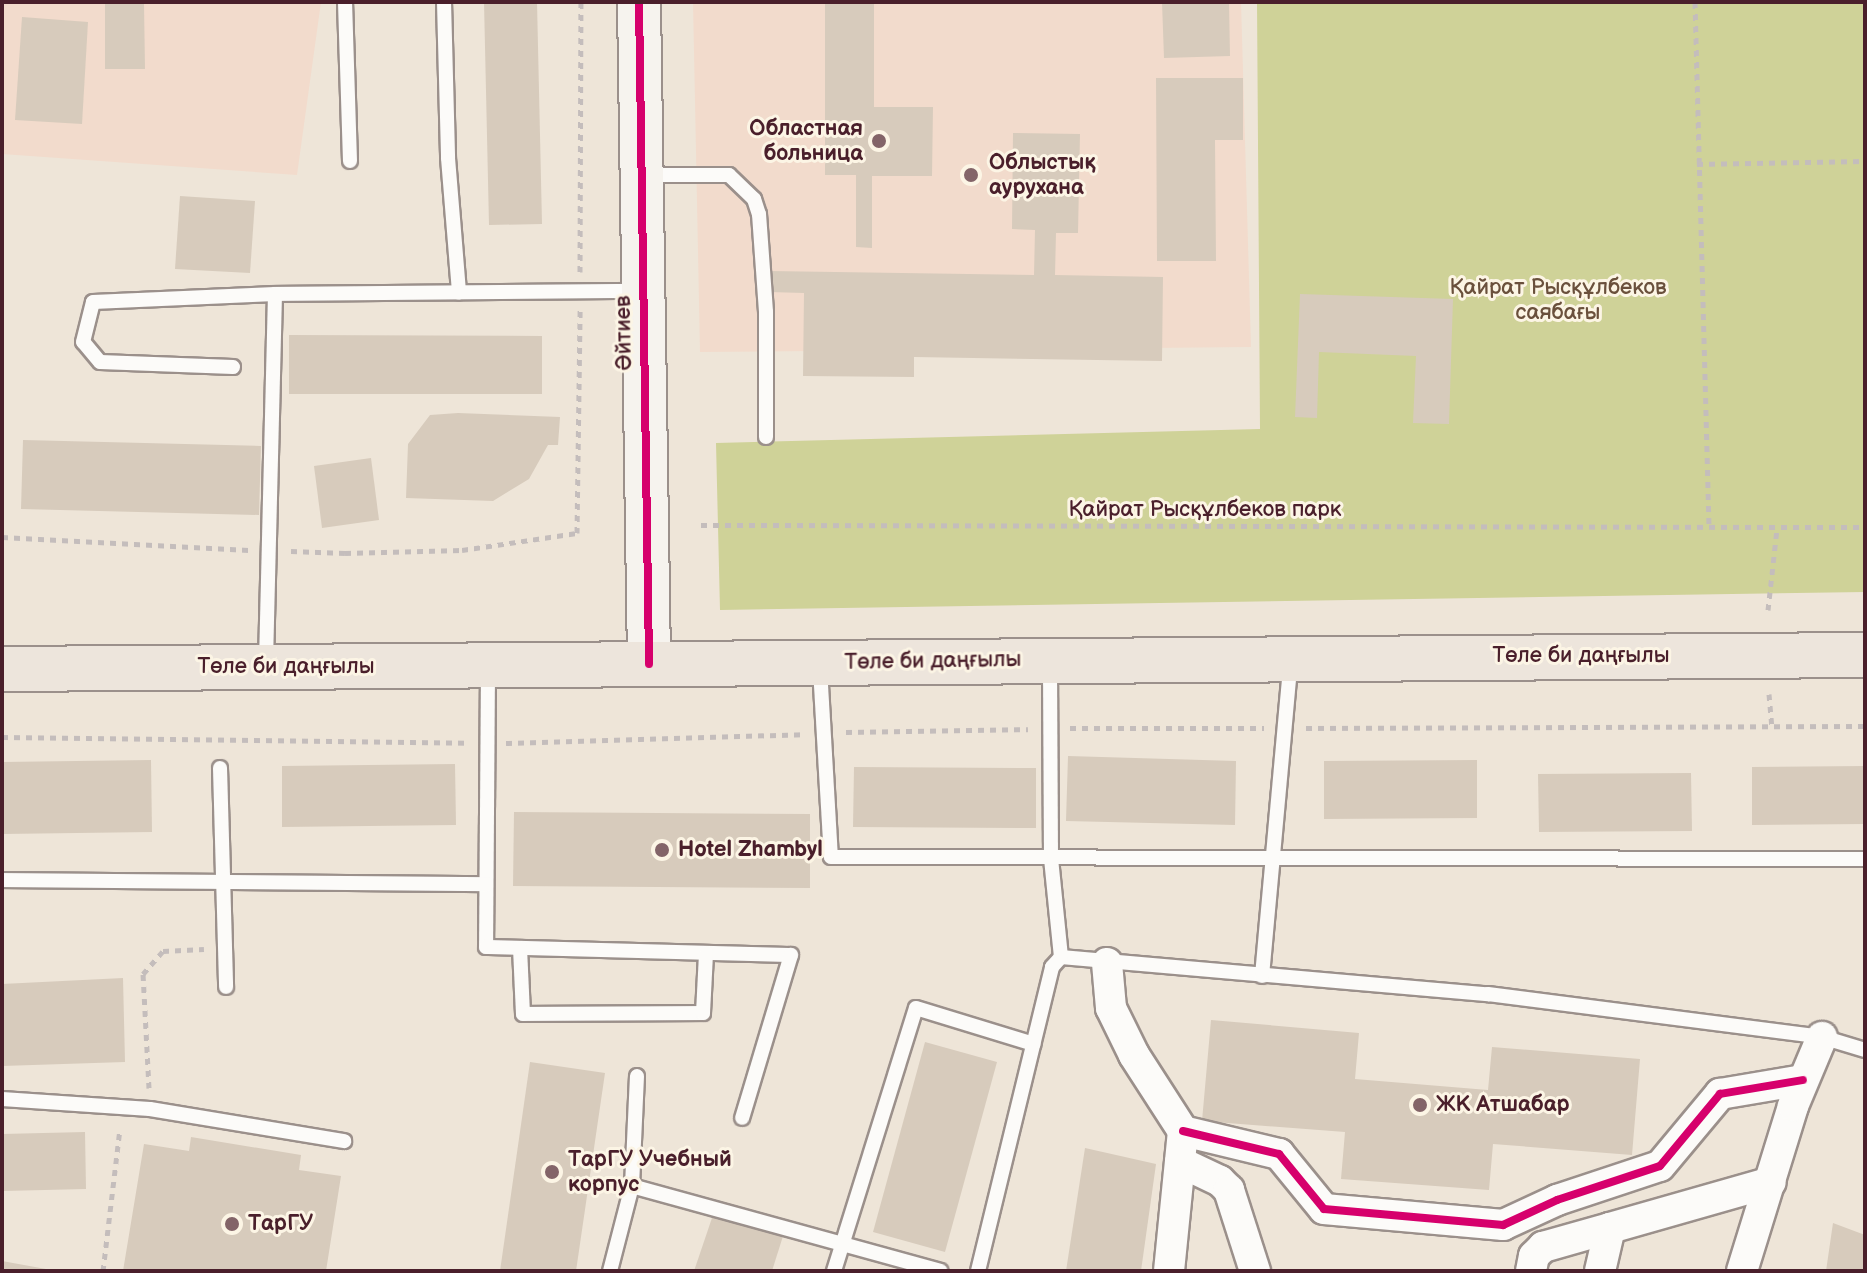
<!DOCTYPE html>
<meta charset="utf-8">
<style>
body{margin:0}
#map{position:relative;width:1867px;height:1273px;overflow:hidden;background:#eee5d8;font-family:"Balsamiq Sans",sans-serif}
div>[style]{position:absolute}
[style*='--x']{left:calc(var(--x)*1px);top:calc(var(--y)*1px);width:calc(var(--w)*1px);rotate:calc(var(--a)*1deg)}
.built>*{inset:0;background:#f2dbcc}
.green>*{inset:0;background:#cfd298}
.building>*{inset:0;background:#d7cbbc}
.path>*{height:5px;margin-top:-2.5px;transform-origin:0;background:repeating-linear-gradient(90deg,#c4bdbc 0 6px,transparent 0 12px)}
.roads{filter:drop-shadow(2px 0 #9b908b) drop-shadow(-2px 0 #9b908b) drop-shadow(0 2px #9b908b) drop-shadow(0 -2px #9b908b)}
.lane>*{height:14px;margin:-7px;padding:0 7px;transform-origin:7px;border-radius:7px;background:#fcfbf9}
.street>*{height:30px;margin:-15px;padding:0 15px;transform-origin:15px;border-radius:15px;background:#fcfbf9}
.secondary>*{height:42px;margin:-21px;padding:0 21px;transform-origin:21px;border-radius:21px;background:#f6f3ee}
.primary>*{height:44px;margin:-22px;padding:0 22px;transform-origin:22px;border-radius:22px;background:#ede5dc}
.cycleway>*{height:8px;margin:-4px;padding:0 4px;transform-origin:4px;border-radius:4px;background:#d6006c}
.dots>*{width:22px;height:22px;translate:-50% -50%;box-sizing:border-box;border:4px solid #fcf5e5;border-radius:50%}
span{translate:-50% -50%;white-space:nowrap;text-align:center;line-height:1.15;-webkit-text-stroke:6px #fcf5e5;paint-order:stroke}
.poi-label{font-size:22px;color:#4a1f2b;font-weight:700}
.right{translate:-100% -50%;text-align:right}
.left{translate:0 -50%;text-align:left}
.park-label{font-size:22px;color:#6a503c}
.street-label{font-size:22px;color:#4a1f2b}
.frame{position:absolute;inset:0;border:4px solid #4a1f2b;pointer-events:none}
</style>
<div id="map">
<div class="built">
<div style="clip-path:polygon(2px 2px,321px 2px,297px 175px,2px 154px)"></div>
<div style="clip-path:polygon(693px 2px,1241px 2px,1251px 347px,700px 352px)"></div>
</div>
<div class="green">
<div style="clip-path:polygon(1257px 2px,1865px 2px,1865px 592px,720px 610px,716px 443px,1260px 429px)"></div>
</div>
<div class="building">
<div style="clip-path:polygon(484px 2px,537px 2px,542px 224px,489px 225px)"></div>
<div style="clip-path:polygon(825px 2px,874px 2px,874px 107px,933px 107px,932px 176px,872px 176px,872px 248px,856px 247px,856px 175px,825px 175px)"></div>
<div style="clip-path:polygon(1162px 2px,1229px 2px,1230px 56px,1164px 58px)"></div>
<div style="clip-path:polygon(105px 4px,144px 4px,145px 69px,105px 69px)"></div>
<div style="clip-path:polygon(22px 17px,88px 22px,82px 124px,15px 120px)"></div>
<div style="clip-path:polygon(1156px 78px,1243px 78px,1243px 140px,1215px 140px,1216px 261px,1157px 261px)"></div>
<div style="clip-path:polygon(1013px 133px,1080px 134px,1078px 233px,1056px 233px,1055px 275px,1163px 277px,1162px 361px,914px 357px,914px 377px,803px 376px,804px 293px,769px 292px,769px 271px,1034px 275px,1035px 230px,1012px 229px)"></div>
<div style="clip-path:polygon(180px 196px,255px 201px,250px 273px,175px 269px)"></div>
<div style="clip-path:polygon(1300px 294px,1453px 299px,1449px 424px,1413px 423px,1416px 356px,1319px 352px,1317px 418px,1295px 417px)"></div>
<div style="clip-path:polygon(289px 335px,542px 336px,542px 394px,289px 394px)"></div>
<div style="clip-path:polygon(458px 413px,560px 417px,558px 445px,548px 445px,529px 479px,493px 501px,406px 498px,408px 444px,430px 415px)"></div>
<div style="clip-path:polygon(23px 440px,261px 446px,259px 515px,21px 509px)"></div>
<div style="clip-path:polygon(371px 458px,379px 520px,322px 528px,314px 466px)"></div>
<div style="clip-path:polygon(1068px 756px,1236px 761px,1235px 825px,1066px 821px)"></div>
<div style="clip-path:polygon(151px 760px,152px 832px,2px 834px,2px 762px)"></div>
<div style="clip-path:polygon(1477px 760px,1477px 818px,1324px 819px,1324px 761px)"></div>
<div style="clip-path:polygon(455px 764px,456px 825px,282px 827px,282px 766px)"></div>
<div style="clip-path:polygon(1865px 766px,1865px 824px,1752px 825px,1752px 767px)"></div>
<div style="clip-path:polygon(854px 767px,1036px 768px,1036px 828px,853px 827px)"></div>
<div style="clip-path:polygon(1691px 773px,1692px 831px,1539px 832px,1538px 774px)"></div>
<div style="clip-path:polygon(514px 812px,810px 814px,810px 888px,513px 886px)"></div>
<div style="clip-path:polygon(123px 978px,125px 1062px,2px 1066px,2px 984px)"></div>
<div style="clip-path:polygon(1211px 1020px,1359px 1033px,1355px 1079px,1488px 1090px,1492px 1047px,1640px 1059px,1632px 1155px,1493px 1144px,1489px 1190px,1341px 1179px,1345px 1132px,1202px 1121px)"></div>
<div style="clip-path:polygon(925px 1042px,997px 1062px,945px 1252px,873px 1232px)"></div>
<div style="clip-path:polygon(530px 1062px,605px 1073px,576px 1271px,500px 1271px)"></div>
<div style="clip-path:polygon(85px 1132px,86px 1189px,3px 1191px,2px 1134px)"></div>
<div style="clip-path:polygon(191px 1137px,301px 1155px,299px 1170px,341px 1176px,326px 1271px,123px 1271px,144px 1144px,189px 1151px)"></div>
<div style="clip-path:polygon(1085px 1148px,1156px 1164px,1141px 1271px,1066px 1271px)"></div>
<div style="clip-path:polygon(714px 1212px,783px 1236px,772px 1271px,694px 1271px)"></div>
<div style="clip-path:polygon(1833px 1223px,1865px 1235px,1865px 1271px,1826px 1271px)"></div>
<div style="clip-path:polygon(2px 1261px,46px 1269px,46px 1271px,2px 1271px)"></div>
</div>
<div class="path">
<div style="--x:1695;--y:2;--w:524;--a:88.47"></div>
<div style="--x:1697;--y:164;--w:168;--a:-1"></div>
<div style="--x:580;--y:272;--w:270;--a:-89.8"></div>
<div style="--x:701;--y:525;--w:1164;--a:0.1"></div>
<div style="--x:2;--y:537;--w:247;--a:3"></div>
<div style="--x:291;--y:551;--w:54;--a:2.1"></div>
<div style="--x:345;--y:553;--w:117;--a:-1.5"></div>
<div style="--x:462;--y:550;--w:116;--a:-8.4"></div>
<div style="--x:577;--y:533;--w:223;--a:-89.2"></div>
<div style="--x:1768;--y:610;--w:82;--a:-83.7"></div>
<div style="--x:1769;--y:694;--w:32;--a:85"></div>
<div style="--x:1070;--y:728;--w:194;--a:0"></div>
<div style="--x:1306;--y:728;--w:559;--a:-0.2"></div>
<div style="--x:846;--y:732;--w:182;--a:-0.9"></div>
<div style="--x:2;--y:737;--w:466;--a:0.7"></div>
<div style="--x:506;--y:743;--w:298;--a:-1.7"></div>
<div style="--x:149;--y:1088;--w:114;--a:-93"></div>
<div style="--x:143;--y:974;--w:30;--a:-49"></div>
<div style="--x:163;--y:951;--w:41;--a:-2.8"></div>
<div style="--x:103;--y:1271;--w:143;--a:-83.2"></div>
</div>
<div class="roads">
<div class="lane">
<div style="--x:345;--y:2;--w:159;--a:88.2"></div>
<div style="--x:444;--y:2;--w:156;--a:88.5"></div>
<div style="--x:448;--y:158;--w:135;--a:85.3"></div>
<div style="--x:645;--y:175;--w:84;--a:0"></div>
<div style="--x:729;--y:175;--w:35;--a:44"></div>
<div style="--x:754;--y:199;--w:16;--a:72"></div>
<div style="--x:759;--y:214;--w:98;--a:85.9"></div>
<div style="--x:766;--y:312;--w:125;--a:90"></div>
<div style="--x:233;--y:367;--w:133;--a:-177.8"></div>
<div style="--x:100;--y:362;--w:26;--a:-130"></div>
<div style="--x:83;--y:342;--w:41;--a:-76"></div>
<div style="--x:93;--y:302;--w:182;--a:-2.5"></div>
<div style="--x:275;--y:294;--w:364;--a:-0.5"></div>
<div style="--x:266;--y:662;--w:368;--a:-88.6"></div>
<div style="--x:820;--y:668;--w:189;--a:86.7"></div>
<div style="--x:831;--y:857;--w:1034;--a:0.11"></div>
<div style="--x:488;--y:669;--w:278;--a:90.4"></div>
<div style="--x:486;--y:947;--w:305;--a:1.5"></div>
<div style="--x:791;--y:955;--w:170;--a:106.7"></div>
<div style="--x:220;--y:768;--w:219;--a:88.4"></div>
<div style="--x:2;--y:880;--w:484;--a:0.5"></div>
<div style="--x:520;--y:948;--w:66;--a:87.4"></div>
<div style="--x:523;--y:1014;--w:180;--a:-0.3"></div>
<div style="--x:703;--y:1013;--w:60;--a:-87.1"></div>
<div style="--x:1061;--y:957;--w:429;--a:5"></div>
<div style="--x:1488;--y:994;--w:337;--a:7.3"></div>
<div style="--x:1822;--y:1037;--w:45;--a:16.8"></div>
<div style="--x:1262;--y:976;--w:311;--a:-84.8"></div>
<div style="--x:2;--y:1099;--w:148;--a:3.9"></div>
<div style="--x:150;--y:1109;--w:197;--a:9.4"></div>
<div style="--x:632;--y:1186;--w:110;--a:-87.4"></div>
<div style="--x:610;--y:1271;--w:88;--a:-75.5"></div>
<div style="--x:632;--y:1186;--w:320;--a:15.4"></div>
<div style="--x:834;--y:1271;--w:275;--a:-72.7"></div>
<div style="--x:916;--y:1008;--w:123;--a:17"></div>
<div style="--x:978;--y:1271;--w:313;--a:-76.3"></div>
<div style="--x:1052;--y:967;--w:13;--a:-48"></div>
<div style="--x:1061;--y:957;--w:100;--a:-95.8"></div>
<div style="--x:1051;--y:858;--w:194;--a:-90.3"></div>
</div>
<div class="street">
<div style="--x:1107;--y:963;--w:45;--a:84.9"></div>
<div style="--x:1111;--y:1008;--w:52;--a:63.9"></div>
<div style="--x:1134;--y:1055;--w:90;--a:57.2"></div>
<div style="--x:1183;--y:1131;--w:141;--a:95.7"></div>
<div style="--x:1183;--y:1131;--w:99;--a:13.5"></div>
<div style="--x:1279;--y:1154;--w:71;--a:50.7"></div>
<div style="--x:1324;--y:1209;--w:180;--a:5.1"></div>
<div style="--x:1503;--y:1225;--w:60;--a:-24.8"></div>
<div style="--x:1557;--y:1200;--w:108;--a:-18.3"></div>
<div style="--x:1660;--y:1166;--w:94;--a:-50.2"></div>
<div style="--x:1720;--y:1094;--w:84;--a:-9.6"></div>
<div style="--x:1180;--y:1162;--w:44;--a:25.4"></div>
<div style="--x:1220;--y:1181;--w:13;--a:45"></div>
<div style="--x:1229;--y:1190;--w:85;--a:72.2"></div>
<div style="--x:1531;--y:1271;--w:15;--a:-79"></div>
<div style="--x:1534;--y:1256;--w:13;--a:-45"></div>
<div style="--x:1543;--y:1247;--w:70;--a:-15.8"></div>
<div style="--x:1600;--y:1271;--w:44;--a:-76.9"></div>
<div style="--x:1610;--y:1228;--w:167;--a:-15.9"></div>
<div style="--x:1742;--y:1271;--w:173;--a:-72.8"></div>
<div style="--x:1793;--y:1106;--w:75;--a:-67.2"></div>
</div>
<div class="secondary">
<div style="--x:639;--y:2;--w:662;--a:89.13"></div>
</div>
<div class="primary">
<div style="--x:2;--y:669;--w:1863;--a:-0.43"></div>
</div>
</div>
<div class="cycleway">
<div style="--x:639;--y:2;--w:662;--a:89.13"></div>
<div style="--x:1183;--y:1131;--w:99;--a:13.5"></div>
<div style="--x:1279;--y:1154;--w:71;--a:50.7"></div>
<div style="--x:1324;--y:1209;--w:180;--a:5.1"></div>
<div style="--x:1503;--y:1225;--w:60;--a:-24.8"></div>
<div style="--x:1557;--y:1200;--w:108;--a:-18.3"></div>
<div style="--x:1660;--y:1166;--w:94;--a:-50.2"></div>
<div style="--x:1720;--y:1094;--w:84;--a:-9.6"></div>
</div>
<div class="dots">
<div style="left:879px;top:141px;background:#836468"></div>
<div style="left:971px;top:175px;background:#836468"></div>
<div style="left:662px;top:850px;background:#836468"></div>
<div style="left:1420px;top:1105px;background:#836468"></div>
<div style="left:552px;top:1172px;background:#836468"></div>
<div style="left:232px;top:1224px;background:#836468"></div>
</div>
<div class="poi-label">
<span class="right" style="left:863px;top:141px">Областная<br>больница</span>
<span class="left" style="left:989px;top:175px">Облыстық<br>аурухана</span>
<span class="left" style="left:678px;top:850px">Hotel Zhambyl</span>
<span class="left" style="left:1436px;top:1105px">ЖК Атшабар</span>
<span class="left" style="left:568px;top:1172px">ТарГУ Учебный<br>корпус</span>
<span class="left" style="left:248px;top:1224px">ТарГУ</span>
</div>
<div class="park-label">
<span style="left:1558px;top:300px">Қайрат Рысқұлбеков<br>саябағы</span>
</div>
<div class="street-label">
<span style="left:624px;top:333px;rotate:-91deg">Әйтиев</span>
<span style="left:1205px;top:510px">Қайрат Рысқұлбеков парк</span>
<span style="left:1581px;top:656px">Төле би даңғылы</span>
<span style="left:933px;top:661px;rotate:-1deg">Төле би даңғылы</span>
<span style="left:286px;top:667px">Төле би даңғылы</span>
</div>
<div class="frame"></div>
</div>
